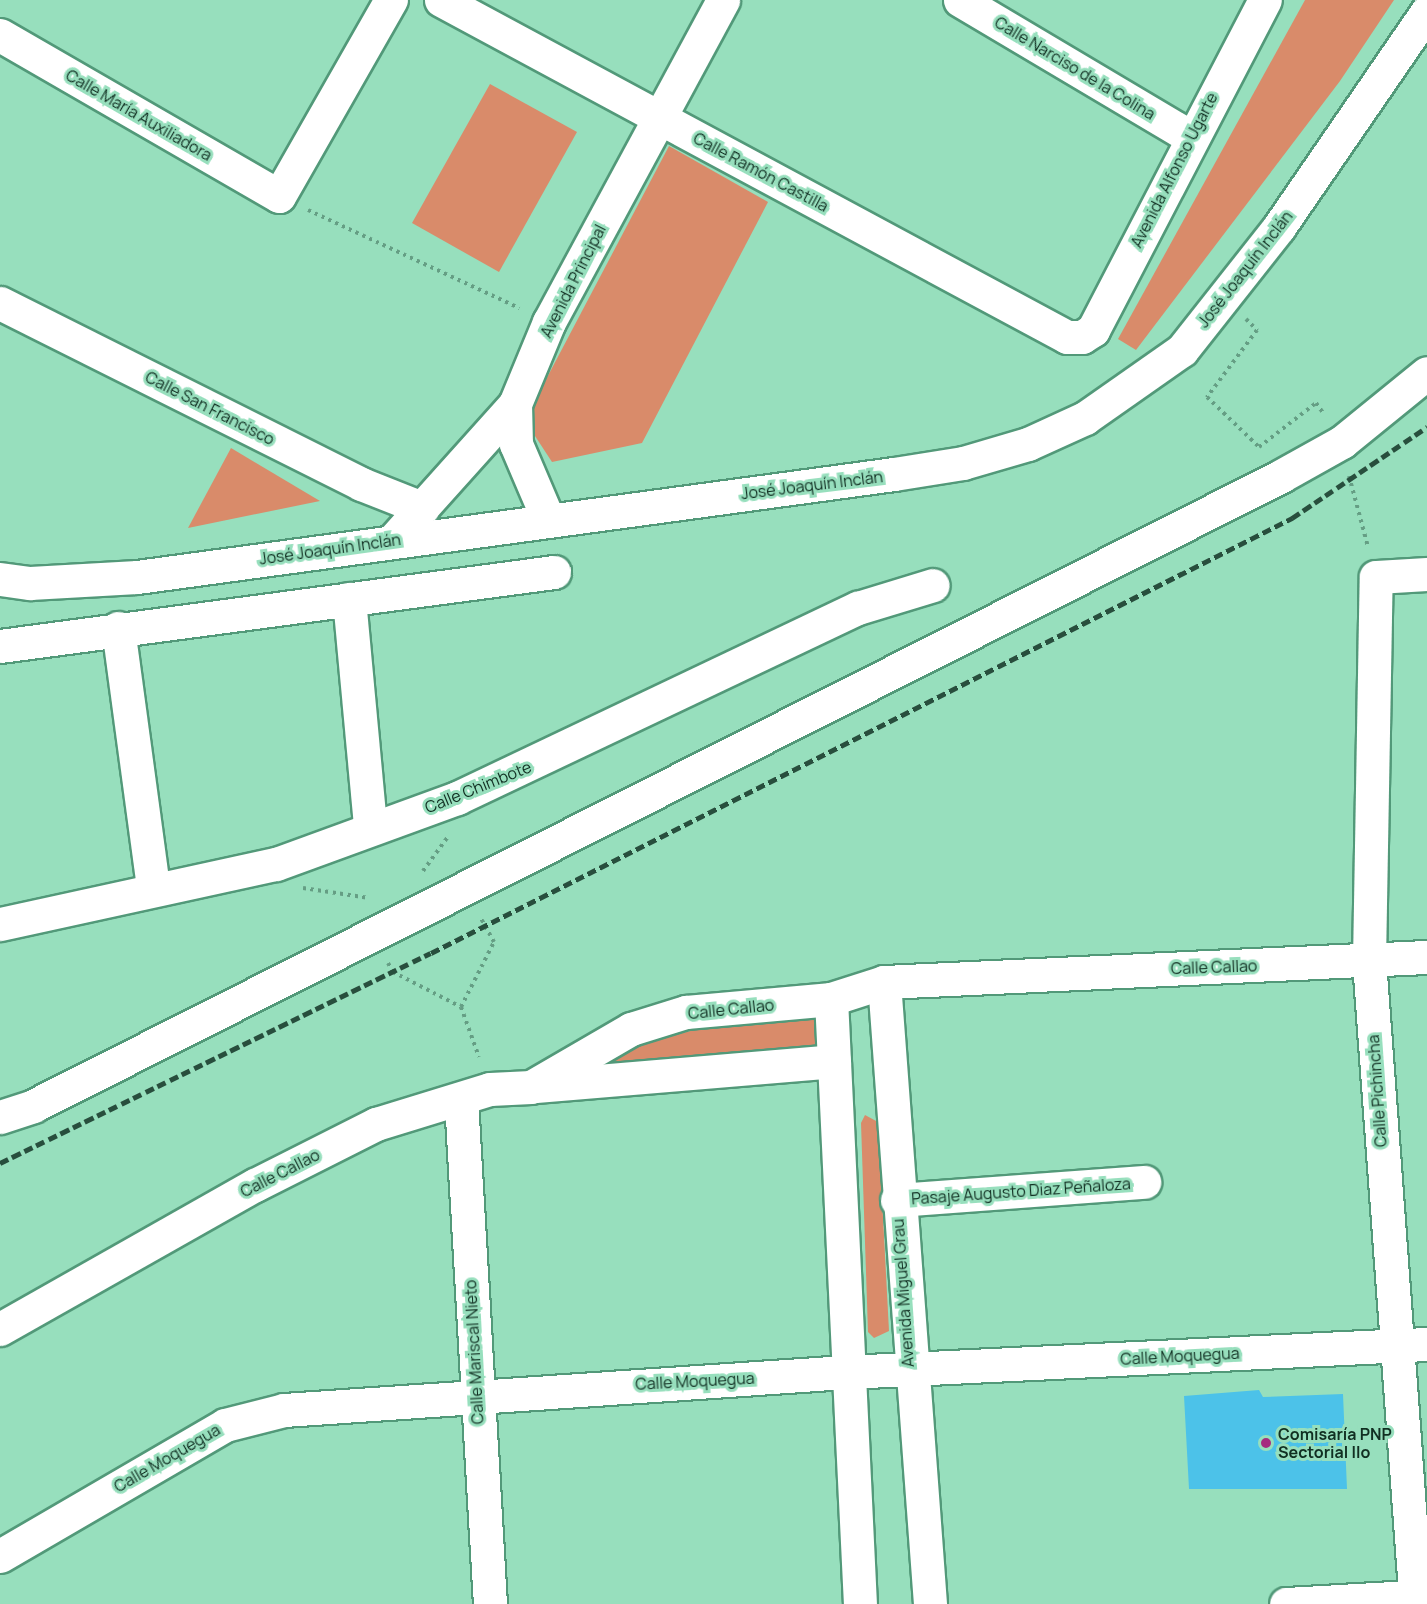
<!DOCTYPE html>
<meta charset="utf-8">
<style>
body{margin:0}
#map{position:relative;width:1427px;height:1604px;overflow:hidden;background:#97dfbd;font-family:Manrope,sans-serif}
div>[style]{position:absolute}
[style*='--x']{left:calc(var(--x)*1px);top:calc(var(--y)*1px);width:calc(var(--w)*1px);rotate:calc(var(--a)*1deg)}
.green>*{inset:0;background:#d98b6a}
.building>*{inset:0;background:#4cc2e9}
.path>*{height:4px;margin-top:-2px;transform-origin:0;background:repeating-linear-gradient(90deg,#659e84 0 3px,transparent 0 7.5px)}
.roads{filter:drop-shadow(2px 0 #529979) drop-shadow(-2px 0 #529979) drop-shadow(0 2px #529979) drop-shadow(0 -2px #529979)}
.street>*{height:33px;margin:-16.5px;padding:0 16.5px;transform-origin:16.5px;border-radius:16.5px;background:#fff}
.secondary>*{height:33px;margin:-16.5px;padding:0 16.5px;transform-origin:16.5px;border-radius:16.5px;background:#fff}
.primary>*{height:33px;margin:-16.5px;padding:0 16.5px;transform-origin:16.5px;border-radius:16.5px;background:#fff}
.rail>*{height:4.5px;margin-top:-2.25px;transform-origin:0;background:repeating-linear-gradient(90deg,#284e3d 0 9px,transparent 0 13.5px)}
.dots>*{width:16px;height:16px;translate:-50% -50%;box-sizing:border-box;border:3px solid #97dfbd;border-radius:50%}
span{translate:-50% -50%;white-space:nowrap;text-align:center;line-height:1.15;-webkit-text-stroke:6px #97dfbd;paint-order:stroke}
.street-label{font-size:16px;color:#112f22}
.poi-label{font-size:16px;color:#112f22;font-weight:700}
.left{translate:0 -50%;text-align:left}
</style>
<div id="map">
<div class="green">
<div style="clip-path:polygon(1305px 0,1394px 0,1340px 81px,1136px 350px,1118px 339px)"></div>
<div style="clip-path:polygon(490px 84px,577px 132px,499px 272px,412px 223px)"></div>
<div style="clip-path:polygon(669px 146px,768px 202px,642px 443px,552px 462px,535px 436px,532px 406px)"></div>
<div style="clip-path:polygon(231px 448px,320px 501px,188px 528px)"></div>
<div style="clip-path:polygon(813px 1015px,821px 1020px,820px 1051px,608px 1068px,609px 1060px,636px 1045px,702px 1028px)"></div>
<div style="clip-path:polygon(865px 1115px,878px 1122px,889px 1331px,874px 1338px,868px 1332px,861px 1123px)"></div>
</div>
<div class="building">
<div style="clip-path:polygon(1259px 1390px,1263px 1397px,1343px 1394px,1347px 1489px,1189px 1489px,1184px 1396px)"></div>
</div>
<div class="path">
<div style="--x:308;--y:210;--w:233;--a:24.9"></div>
<div style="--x:1246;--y:319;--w:16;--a:45"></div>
<div style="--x:1257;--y:330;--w:84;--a:126.7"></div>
<div style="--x:1207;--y:397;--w:72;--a:43.9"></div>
<div style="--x:1259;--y:447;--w:72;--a:-37.7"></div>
<div style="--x:1316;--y:403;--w:14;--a:54"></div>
<div style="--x:1349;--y:476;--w:73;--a:75"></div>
<div style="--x:423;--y:871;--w:41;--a:-54"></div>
<div style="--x:303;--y:888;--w:67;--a:8.6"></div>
<div style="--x:388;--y:963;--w:10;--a:61"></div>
<div style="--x:393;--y:972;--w:76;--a:27.2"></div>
<div style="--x:461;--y:1007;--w:53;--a:70.2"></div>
<div style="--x:461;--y:1007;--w:73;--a:-63.1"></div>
<div style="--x:494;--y:942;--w:29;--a:-119"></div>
</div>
<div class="roads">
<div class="street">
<div style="--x:441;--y:0;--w:711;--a:28.3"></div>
<div style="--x:1067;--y:337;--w:15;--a:0"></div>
<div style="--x:1082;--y:337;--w:13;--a:-32"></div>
<div style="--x:1093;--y:330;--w:372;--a:-62.5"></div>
<div style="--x:960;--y:0;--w:266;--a:30.7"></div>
<div style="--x:0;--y:35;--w:322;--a:30"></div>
<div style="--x:279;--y:196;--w:226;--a:-60.3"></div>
<div style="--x:0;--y:303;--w:404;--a:26.6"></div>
<div style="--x:361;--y:484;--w:66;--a:21.5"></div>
<div style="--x:515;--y:404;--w:40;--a:88.6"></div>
<div style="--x:516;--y:444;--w:82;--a:66.9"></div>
<div style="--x:394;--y:539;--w:181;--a:-48.1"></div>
<div style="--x:515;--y:404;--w:89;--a:-67.5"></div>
<div style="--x:549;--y:322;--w:366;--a:-61.6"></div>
<div style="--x:349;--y:599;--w:229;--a:84.7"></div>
<div style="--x:118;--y:628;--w:262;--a:82.3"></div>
<div style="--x:0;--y:646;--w:559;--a:-7.61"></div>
<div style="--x:0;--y:924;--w:282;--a:-12.3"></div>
<div style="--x:276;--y:864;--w:193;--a:-20"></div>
<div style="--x:457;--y:798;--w:444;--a:-25.4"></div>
<div style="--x:858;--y:608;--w:78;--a:-17"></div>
<div style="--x:884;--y:982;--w:624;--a:85.77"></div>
<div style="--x:831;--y:999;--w:606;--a:87.26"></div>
<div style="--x:537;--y:1086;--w:298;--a:-4.8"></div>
<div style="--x:461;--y:1100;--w:505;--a:86.71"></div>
<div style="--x:0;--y:1117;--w:35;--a:-18"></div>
<div style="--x:33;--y:1106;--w:1398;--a:-26.78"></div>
<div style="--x:1281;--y:476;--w:70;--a:-29.1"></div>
<div style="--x:1342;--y:442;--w:109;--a:-39.1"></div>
<div style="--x:897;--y:1200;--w:248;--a:-4.2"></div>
<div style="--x:0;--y:1329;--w:293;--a:-29.5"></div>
<div style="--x:255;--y:1185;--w:136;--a:-26.8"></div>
<div style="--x:376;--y:1124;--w:119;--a:-17.1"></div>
<div style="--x:490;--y:1089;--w:41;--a:-2.8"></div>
<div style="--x:531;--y:1087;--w:116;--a:-30.1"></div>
<div style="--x:631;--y:1029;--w:58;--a:-17.2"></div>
<div style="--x:686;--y:1012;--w:146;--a:-5.1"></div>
<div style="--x:831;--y:999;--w:56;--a:-17.8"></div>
<div style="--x:884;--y:982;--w:544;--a:-2.64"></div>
<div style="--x:1416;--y:1604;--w:645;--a:-94.18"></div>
<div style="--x:1369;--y:961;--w:384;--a:-89"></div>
<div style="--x:1376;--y:577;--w:51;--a:-3.4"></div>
</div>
<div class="secondary">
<div style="--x:0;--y:1556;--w:260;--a:-30.2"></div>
<div style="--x:225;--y:1425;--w:61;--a:-14.3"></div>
<div style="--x:284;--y:1410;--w:563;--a:-3.87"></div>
<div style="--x:846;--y:1372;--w:582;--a:-2.76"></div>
<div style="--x:1286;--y:1604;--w:141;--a:-3.2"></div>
</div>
<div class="primary">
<div style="--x:0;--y:579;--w:30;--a:8"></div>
<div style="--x:30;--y:583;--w:107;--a:-3.2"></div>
<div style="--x:137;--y:577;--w:764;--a:-7.75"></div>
<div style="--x:894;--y:474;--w:70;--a:-9.1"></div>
<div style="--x:963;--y:463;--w:68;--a:-16.3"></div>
<div style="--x:1028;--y:444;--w:63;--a:-24.5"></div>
<div style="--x:1085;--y:418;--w:118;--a:-35"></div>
<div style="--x:1182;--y:350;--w:157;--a:-51.7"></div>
<div style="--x:1279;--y:227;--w:261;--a:-55.5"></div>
</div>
</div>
<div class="rail">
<div style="--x:0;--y:1163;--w:479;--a:-26"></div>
<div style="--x:431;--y:953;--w:965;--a:-26.8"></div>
<div style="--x:1292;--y:518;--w:163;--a:-34"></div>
</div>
<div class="dots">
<div style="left:1266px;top:1443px;background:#a62b7f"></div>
</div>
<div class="street-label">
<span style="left:1075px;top:68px;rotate:31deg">Calle Narciso de la Colina</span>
<span style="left:139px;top:115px;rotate:30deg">Calle María Auxiliadora</span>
<span style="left:1174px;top:170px;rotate:-63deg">Avenida Alfonso Ugarte</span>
<span style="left:761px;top:172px;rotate:28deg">Calle Ramón Castilla</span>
<span style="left:1245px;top:269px;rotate:-52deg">José Joaquín Inclán</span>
<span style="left:573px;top:281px;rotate:-63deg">Avenida Principal</span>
<span style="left:210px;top:408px;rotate:27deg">Calle San Francisco</span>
<span style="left:812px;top:485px;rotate:-7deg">José Joaquín Inclán</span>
<span style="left:330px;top:549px;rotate:-8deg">José Joaquín Inclán</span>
<span style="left:478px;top:787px;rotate:-22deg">Calle Chimbote</span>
<span style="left:1214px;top:967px;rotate:-2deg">Calle Callao</span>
<span style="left:731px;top:1009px;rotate:-6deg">Calle Callao</span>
<span style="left:1377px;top:1091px;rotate:-94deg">Calle Pichincha</span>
<span style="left:280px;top:1173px;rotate:-27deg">Calle Callao</span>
<span style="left:1021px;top:1191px;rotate:-4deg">Pasaje Augusto Diaz Peñaloza</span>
<span style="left:903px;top:1293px;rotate:-94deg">Avenida Miguel Grau</span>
<span style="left:474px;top:1352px;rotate:-93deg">Calle Mariscal Nieto</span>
<span style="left:1180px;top:1356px;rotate:-3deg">Calle Moquegua</span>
<span style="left:695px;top:1381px;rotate:-3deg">Calle Moquegua</span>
<span style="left:167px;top:1458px;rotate:-30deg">Calle Moquegua</span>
</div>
<div class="poi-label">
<span class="left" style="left:1278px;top:1443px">Comisaría PNP<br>Sectorial Ilo</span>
</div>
</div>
